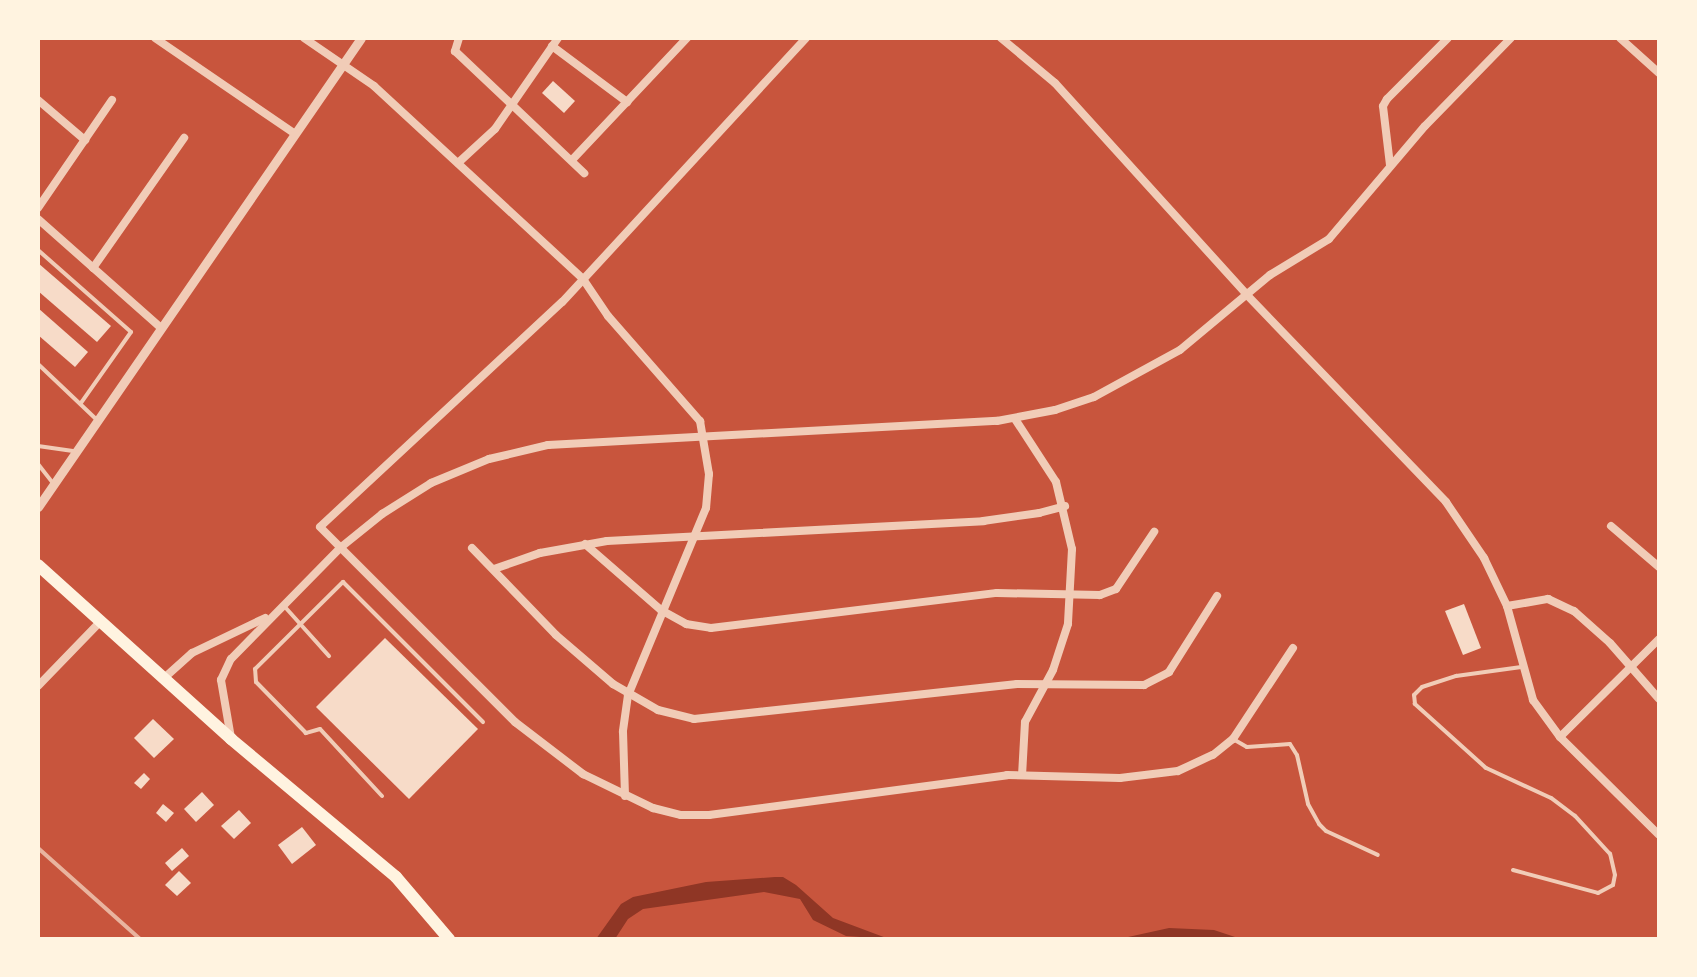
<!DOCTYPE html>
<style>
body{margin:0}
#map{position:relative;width:1697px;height:977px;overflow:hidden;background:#c8553d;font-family:"DM Sans",sans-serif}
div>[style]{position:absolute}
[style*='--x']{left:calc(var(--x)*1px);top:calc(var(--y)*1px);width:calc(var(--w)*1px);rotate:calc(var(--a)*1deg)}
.water>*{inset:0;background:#8f3625}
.building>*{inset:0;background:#f7dbc8}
.service>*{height:4px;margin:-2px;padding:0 2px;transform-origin:2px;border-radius:2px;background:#f1ccb7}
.minor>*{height:8px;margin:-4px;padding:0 4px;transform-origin:4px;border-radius:4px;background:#f1ccb7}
.tertiary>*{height:9px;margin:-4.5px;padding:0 4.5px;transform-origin:4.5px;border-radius:4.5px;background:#f1ccb7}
.primary>*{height:12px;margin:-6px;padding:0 6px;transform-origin:6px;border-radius:6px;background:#fff3e0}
.rail>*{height:4px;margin:-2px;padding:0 2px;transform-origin:2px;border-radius:2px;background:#e9b49f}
span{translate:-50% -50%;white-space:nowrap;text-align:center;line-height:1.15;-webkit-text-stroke:6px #fff3e0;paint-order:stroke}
.frame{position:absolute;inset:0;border:40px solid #fff3e0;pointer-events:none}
</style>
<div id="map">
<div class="water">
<div style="clip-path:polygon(775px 877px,783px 877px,796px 885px,833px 918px,889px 939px,846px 936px,813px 920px,800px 899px,764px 892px,643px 909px,628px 919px,615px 939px,596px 939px,621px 904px,633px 897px,706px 882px)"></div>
<div style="clip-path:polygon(1169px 928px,1214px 930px,1241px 939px,1119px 939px)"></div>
</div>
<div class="building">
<div style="clip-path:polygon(553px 81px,575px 101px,564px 113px,542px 93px)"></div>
<div style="clip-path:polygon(38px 263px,111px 326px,97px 342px,38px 291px)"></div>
<div style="clip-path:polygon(38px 308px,88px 352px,75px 367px,38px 335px)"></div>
<div style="clip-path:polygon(1464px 604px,1481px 648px,1463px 655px,1445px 611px)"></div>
<div style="clip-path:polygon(385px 638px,478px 729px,409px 799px,316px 707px)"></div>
<div style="clip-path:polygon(153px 719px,174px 739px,154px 758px,134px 738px)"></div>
<div style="clip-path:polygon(144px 773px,150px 779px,141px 789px,134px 783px)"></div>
<div style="clip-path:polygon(202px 792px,214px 805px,196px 822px,184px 809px)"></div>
<div style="clip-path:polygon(163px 804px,174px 813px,166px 822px,156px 813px)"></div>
<div style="clip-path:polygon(239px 810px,251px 823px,234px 839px,221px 826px)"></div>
<div style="clip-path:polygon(302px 827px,316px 845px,292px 864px,278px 845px)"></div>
<div style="clip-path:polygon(182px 848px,189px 856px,172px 871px,165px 863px)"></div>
<div style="clip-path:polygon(179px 871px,191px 883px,177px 896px,165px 885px)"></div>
</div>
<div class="service">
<div style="--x:38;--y:250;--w:124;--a:41.4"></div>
<div style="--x:131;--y:332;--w:87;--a:125.2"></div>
<div style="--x:38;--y:364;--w:81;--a:43.5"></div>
<div style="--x:38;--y:446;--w:37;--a:8"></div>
<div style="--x:38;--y:464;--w:23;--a:52"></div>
<div style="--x:285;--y:607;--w:66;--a:48.1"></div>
<div style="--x:1233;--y:739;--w:16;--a:30"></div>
<div style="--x:1247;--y:747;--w:43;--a:-4"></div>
<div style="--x:1290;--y:744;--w:13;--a:58"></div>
<div style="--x:1297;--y:755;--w:50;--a:77.3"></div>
<div style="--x:1308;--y:804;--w:23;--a:61"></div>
<div style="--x:1319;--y:824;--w:10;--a:45"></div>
<div style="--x:1326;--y:831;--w:57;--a:24.8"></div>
<div style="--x:382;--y:796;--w:91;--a:-132.8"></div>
<div style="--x:320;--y:729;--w:15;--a:164"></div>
<div style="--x:306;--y:733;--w:71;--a:-134.4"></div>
<div style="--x:256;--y:682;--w:13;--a:-94"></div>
<div style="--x:255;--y:669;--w:124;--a:-44.7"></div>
<div style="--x:343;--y:582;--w:198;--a:45"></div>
<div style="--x:1513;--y:870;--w:88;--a:15.1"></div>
<div style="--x:1598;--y:893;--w:17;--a:-28"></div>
<div style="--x:1613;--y:885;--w:10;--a:-79"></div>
<div style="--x:1615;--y:875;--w:22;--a:-103"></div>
<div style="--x:1610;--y:854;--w:52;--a:-132.6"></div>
<div style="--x:1575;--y:816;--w:30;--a:-143"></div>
<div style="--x:1551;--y:798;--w:72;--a:-155.2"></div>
<div style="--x:1486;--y:768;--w:96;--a:-138"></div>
<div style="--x:1415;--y:704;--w:9;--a:-96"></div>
<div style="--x:1414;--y:695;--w:11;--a:-45"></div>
<div style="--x:1422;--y:687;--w:36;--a:-18"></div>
<div style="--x:1456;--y:676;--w:66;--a:-7.9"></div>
</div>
<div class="minor">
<div style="--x:155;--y:38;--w:170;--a:34.4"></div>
<div style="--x:304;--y:38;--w:85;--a:34.4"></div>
<div style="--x:374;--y:86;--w:284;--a:42.7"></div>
<div style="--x:583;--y:279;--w:45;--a:56"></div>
<div style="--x:608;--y:316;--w:140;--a:48.8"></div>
<div style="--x:700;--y:421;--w:54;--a:80.4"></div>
<div style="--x:709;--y:474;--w:34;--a:95"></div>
<div style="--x:706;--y:508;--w:203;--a:112.6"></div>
<div style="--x:628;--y:695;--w:37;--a:98"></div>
<div style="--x:623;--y:732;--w:64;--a:88.2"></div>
<div style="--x:459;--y:38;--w:14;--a:107"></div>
<div style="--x:455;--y:51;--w:178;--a:43.4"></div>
<div style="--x:806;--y:38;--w:359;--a:132.7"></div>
<div style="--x:562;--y:302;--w:330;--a:137.1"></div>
<div style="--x:320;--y:527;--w:276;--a:45"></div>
<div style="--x:515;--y:722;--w:86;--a:37.4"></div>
<div style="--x:583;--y:774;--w:78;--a:25.9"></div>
<div style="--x:653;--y:808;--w:29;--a:14"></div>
<div style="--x:681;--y:815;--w:28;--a:0"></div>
<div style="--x:709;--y:815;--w:301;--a:-7.6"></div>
<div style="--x:1007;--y:775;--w:113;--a:1.5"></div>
<div style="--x:1120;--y:778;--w:58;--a:-6.9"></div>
<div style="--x:1178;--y:771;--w:38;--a:-25"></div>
<div style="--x:1213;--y:755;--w:26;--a:-39"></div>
<div style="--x:1233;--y:739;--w:109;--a:-56.6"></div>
<div style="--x:1001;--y:38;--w:70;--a:39.8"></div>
<div style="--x:1055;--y:83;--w:286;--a:47.8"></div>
<div style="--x:1247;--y:295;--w:287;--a:46.1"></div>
<div style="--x:1446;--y:502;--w:68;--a:55.8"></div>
<div style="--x:1484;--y:558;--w:53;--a:64.4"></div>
<div style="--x:1507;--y:606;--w:98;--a:74.5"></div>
<div style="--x:1533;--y:700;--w:46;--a:53.9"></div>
<div style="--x:1560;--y:737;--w:139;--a:44.7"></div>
<div style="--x:1620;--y:38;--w:52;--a:41.9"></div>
<div style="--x:552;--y:46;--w:94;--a:36.7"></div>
<div style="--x:38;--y:100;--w:62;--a:40.4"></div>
<div style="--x:572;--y:160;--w:168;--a:-46.7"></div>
<div style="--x:458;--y:163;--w:50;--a:-42.6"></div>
<div style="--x:495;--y:129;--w:111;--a:-55.3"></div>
<div style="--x:1390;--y:165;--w:59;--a:-96.8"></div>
<div style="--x:1383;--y:106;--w:8;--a:-60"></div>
<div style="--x:1387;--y:99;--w:86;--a:-45"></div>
<div style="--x:38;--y:208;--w:131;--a:-55.6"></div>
<div style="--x:38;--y:219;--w:164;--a:41.5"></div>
<div style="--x:93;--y:268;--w:159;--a:-55"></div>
<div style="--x:1015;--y:419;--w:75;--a:56.9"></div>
<div style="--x:1056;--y:482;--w:69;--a:76.6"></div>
<div style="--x:1072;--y:549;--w:75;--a:93.1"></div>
<div style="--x:1068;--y:624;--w:48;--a:108.1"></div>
<div style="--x:1053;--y:670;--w:59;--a:118.3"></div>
<div style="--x:1025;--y:722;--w:53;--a:93.2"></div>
<div style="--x:1611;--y:526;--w:63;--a:40.5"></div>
<div style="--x:585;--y:544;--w:101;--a:41"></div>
<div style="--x:661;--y:610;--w:29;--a:29"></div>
<div style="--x:686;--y:624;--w:25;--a:9"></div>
<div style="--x:711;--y:628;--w:288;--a:-7"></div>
<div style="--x:997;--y:593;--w:103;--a:1.1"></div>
<div style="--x:1100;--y:595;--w:17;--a:-21"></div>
<div style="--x:1116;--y:589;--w:69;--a:-56.3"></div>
<div style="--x:472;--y:548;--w:121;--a:46"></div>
<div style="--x:556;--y:635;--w:75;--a:40.7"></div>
<div style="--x:613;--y:684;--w:52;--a:30"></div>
<div style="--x:658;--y:710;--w:37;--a:14"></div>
<div style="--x:694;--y:719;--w:325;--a:-6.2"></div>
<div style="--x:1017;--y:684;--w:127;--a:0.5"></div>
<div style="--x:1144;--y:685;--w:28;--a:-27"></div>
<div style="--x:1169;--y:672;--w:90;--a:-57.7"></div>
<div style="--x:494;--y:569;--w:49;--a:-19.2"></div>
<div style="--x:540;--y:553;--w:68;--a:-10.2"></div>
<div style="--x:607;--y:541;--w:377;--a:-3"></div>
<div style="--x:983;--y:521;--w:57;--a:-8.1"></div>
<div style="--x:1039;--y:513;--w:27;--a:-15"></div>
<div style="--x:1507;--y:606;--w:42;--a:-9.7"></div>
<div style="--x:1548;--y:599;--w:29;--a:25"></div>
<div style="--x:1574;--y:611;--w:48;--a:41.6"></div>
<div style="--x:1610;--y:643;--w:74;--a:48.8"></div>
<div style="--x:163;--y:679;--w:39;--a:-42"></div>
<div style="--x:192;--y:653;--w:81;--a:-25.6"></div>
<div style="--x:38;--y:686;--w:89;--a:-45.9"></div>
<div style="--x:1560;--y:737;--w:139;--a:-44.7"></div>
<div style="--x:231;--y:738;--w:59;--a:-99.8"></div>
<div style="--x:221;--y:680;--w:23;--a:-65"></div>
<div style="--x:231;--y:659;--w:156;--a:-45.5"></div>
<div style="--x:340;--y:548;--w:54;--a:-39"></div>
<div style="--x:382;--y:514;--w:58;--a:-32.3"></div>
<div style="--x:431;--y:483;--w:63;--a:-22.5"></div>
<div style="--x:489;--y:459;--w:61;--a:-13.3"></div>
<div style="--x:548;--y:445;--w:450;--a:-3.1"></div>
<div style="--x:997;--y:421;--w:59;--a:-10.7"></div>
<div style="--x:1055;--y:410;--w:41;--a:-18.4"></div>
<div style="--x:1094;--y:397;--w:98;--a:-28.7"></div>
<div style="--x:1180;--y:350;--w:117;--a:-39.8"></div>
<div style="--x:1270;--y:275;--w:69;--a:-31.4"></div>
<div style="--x:1329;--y:239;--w:148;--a:-49.7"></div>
<div style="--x:1425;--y:126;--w:123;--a:-45.7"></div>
</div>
<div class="tertiary">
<div style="--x:38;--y:507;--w:569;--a:-55.44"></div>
</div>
<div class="primary">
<div style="--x:38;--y:565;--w:260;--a:42"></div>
<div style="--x:231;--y:739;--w:215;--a:39.9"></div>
<div style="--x:396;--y:877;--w:82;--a:49.5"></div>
</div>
<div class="rail">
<div style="--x:38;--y:848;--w:137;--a:41.7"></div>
</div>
<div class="frame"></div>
</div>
